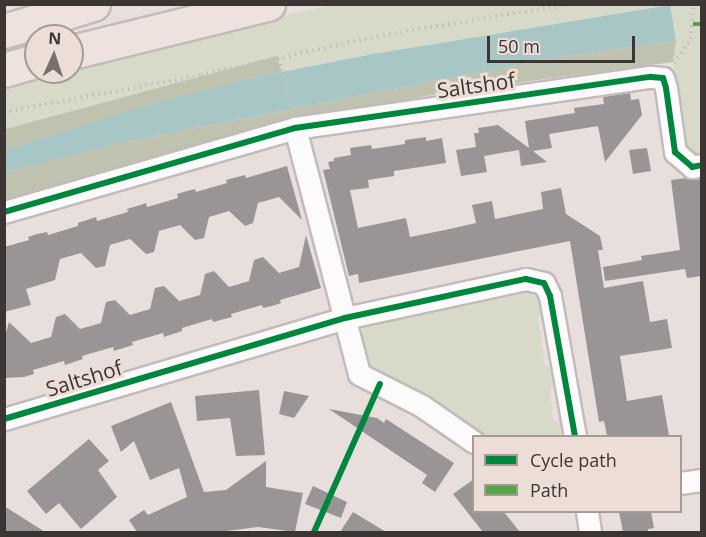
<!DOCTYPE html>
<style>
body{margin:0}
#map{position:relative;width:706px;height:537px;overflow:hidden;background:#e8dfdc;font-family:"Open Sans",sans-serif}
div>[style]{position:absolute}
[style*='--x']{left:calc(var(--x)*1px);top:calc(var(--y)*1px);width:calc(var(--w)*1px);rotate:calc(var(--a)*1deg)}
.green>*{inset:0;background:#d7dac8}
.forest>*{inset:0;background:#bfc2af}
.water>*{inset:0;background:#a8c6c6}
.building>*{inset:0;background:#999596}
.path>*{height:4px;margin-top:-2px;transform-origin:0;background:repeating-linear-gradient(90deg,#c3c0c0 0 1.5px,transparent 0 6px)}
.roads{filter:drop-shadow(2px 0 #c2bbb9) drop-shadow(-2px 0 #c2bbb9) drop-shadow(0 2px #c2bbb9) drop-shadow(0 -2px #c2bbb9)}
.street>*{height:21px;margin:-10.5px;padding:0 10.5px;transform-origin:10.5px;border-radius:10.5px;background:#fcfafa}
.highway>*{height:33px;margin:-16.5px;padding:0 16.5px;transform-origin:16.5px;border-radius:16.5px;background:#ede2dd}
.quiet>*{height:4.5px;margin-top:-2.25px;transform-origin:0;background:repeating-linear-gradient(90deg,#54a544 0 9px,transparent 0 13.5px)}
.cycleway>*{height:6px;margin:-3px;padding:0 3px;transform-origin:3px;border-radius:3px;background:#00873e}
span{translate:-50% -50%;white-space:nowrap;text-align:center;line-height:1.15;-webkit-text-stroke:6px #edddd7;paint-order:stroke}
.street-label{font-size:21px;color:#3c3533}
.frame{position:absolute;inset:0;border:6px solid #3c3533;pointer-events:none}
.legend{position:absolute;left:472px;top:435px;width:210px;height:78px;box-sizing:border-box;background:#edddd7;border:2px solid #a69a95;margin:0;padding:8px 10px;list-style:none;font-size:18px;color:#3c3533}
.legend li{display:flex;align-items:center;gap:12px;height:30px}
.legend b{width:30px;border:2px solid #a69a95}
.north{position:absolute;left:24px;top:24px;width:60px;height:60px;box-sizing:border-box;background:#edddd7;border:2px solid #a69a95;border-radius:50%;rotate:3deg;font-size:16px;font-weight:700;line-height:24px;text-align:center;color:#3c3533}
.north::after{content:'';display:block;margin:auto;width:21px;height:27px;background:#78706e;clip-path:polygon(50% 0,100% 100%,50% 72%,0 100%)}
.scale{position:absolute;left:487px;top:36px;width:148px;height:27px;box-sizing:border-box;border:3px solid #3c3533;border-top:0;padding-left:8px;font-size:18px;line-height:21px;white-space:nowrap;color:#3c3533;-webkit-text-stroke:4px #edddd7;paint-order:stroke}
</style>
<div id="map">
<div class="green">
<div style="clip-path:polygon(332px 5px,701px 5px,701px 157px,684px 150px,673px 62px,676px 41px,669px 5px,373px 54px,282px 72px,275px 56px,5px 129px,5px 88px,258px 21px)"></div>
<div style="clip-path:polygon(529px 293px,540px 300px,543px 314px,538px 317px,545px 366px,553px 368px,555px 387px,550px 389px,553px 420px,561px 423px,564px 436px,480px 436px,454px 414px,416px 390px,372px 370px,363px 361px,358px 338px,366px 323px,486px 296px,487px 301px)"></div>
</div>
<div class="forest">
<div style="clip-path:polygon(676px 41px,673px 62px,448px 92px,277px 124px,5px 202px,5px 172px,39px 163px,135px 140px,443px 79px,574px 55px)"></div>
<div style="clip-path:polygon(276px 56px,282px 72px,252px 78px,5px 150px,5px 129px)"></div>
</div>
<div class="water">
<div style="clip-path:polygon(670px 5px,676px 41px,574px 55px,443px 79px,135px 140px,5px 172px,5px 150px,145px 106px,252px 78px,373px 54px)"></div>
</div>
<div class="building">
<div style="clip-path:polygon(630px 93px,631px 100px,639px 99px,642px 115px,605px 162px,598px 126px,549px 134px,552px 148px,533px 151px,547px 162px,521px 166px,519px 150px,484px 156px,487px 172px,461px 176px,456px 150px,476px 147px,474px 133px,479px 133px,478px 128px,498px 125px,529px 148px,525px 121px,575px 113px,574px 108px,604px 104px,603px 97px)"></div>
<div style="clip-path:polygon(426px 137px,426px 141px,442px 138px,446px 163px,394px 171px,394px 176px,368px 180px,369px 188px,350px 190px,358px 228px,406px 218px,410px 237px,445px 230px,476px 223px,472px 205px,492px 201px,495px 219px,543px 209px,541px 192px,561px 188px,566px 214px,600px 236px,603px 250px,598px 250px,604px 288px,643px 281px,650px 322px,667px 319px,672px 348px,620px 356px,627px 401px,662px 395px,669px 436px,607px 436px,604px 421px,599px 422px,570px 241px,359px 283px,358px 274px,349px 276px,323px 170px,330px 169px,328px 162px,334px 161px,334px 158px,351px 155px,350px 148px,371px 145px,372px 149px,405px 144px,405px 140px)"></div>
<div style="clip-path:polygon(647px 148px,651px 171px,633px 174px,629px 150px)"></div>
<div style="clip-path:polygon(287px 166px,302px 220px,279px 197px,258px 203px,253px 223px,245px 226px,229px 211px,209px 217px,204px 238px,195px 240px,180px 225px,159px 231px,154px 252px,146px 254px,130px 239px,110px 245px,105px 266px,96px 268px,81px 253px,60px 259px,55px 280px,26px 289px,31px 305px,4px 312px,4px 247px,29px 240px,28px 237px,37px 234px,47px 232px,48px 235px,78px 226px,78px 223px,96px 217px,97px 221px,128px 212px,127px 209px,137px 206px,146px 203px,147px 207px,178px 198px,177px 194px,187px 191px,195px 189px,196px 192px,227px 183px,226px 180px,245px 175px,246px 178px)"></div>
<div style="clip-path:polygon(686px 178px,702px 178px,702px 276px,687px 278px,685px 269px,605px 281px,603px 267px,642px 260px,641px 256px,680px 250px,671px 180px)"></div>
<div style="clip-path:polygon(306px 235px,321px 288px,280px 300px,281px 303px,272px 306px,263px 308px,262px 305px,231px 314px,232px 317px,213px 322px,212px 319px,182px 328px,182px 331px,164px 337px,163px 333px,132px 342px,133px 345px,114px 351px,113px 347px,82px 356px,83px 359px,65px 365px,64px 361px,33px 370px,34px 374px,24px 377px,4px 378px,4px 339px,9px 322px,31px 343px,51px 337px,56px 317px,65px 314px,80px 329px,101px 323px,106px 302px,115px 300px,130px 315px,150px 309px,155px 288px,164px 286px,179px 301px,200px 295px,205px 274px,214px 271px,229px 287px,249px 281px,254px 260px,263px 257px,279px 273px,299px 267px)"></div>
<div style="clip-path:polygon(259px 390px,265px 455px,236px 456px,230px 418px,197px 421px,195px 396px)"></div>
<div style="clip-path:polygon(284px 391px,309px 396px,294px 418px,279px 414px)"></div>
<div style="clip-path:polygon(171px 402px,204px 492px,226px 490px,266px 461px,266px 487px,303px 493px,295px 532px,258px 527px,218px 532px,137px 532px,129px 520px,144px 510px,148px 515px,187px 497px,179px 468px,150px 480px,134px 441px,121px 452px,111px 426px)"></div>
<div style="clip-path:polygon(329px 409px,377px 418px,384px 423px,386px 419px,454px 463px,435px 492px,422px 483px,427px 475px)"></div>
<div style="clip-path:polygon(89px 439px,109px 461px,98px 470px,117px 497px,81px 529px,59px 503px,46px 514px,27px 491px)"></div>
<div style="clip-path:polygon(474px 479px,474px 512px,504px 512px,520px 532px,483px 532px,453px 494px)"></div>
<div style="clip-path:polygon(313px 486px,347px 502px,341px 518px,305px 504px)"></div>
<div style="clip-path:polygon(4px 506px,45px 532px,4px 532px)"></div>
<div style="clip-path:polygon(353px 512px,386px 532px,340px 532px)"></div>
<div style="clip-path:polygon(619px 512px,651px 512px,654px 528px,648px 529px,648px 532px,623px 532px)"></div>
</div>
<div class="path">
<div style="--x:280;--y:58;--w:52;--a:77.8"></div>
<div style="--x:674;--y:63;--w:29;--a:-55"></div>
<div style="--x:691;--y:39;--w:35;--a:-85"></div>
<div style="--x:4;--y:112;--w:200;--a:-10.6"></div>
<div style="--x:201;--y:75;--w:186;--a:-12.4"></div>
<div style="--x:383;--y:35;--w:190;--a:-9.4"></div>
</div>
<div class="roads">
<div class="street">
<div style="--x:295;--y:128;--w:254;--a:75.4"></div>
<div style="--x:359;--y:374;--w:71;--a:26.9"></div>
<div style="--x:422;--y:406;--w:63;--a:34.7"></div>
<div style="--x:4;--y:212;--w:303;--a:-16.1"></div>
<div style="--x:295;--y:128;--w:360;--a:-8.2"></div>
<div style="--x:651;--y:77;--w:12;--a:5"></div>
<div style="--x:663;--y:78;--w:10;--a:73"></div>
<div style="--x:666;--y:88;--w:65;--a:82"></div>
<div style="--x:675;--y:152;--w:23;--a:41"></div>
<div style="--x:692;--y:167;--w:10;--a:-11"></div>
<div style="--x:4;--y:419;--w:356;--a:-16.5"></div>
<div style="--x:345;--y:318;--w:185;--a:-12.2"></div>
<div style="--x:526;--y:279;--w:18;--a:13"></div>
<div style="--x:544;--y:283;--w:14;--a:65"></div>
<div style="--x:550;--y:296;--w:142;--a:79.9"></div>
<div style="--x:680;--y:483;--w:22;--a:-8"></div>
<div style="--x:587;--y:512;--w:20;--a:81"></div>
</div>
<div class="highway">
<div style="--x:4;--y:31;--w:93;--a:-16.9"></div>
<div style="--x:72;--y:52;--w:202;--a:-13.8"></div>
<div style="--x:4;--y:70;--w:33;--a:-16"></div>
</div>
</div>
<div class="quiet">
<div style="--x:693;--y:24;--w:9;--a:0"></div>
</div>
<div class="cycleway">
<div style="--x:4;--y:212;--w:303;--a:-16.1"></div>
<div style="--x:295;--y:128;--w:360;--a:-8.2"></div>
<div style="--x:651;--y:77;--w:12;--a:5"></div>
<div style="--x:663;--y:78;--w:10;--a:73"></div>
<div style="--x:666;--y:88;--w:65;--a:82"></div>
<div style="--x:675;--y:152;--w:23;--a:41"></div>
<div style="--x:692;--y:167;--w:10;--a:-11"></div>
<div style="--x:4;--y:419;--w:356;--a:-16.5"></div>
<div style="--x:345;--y:318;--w:185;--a:-12.2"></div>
<div style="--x:526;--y:279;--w:18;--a:13"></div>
<div style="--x:544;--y:283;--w:14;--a:65"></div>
<div style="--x:550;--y:296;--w:142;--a:79.9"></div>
<div style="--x:314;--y:532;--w:162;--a:-66"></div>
</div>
<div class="street-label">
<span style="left:476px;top:85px;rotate:-8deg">Saltshof</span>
<span style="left:84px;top:378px;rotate:-17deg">Saltshof</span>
</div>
<div class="frame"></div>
<ul class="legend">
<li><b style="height:8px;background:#00873e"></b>Cycle path</li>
<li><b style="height:8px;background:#54a544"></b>Path</li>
</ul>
<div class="north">N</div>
<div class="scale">50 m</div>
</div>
